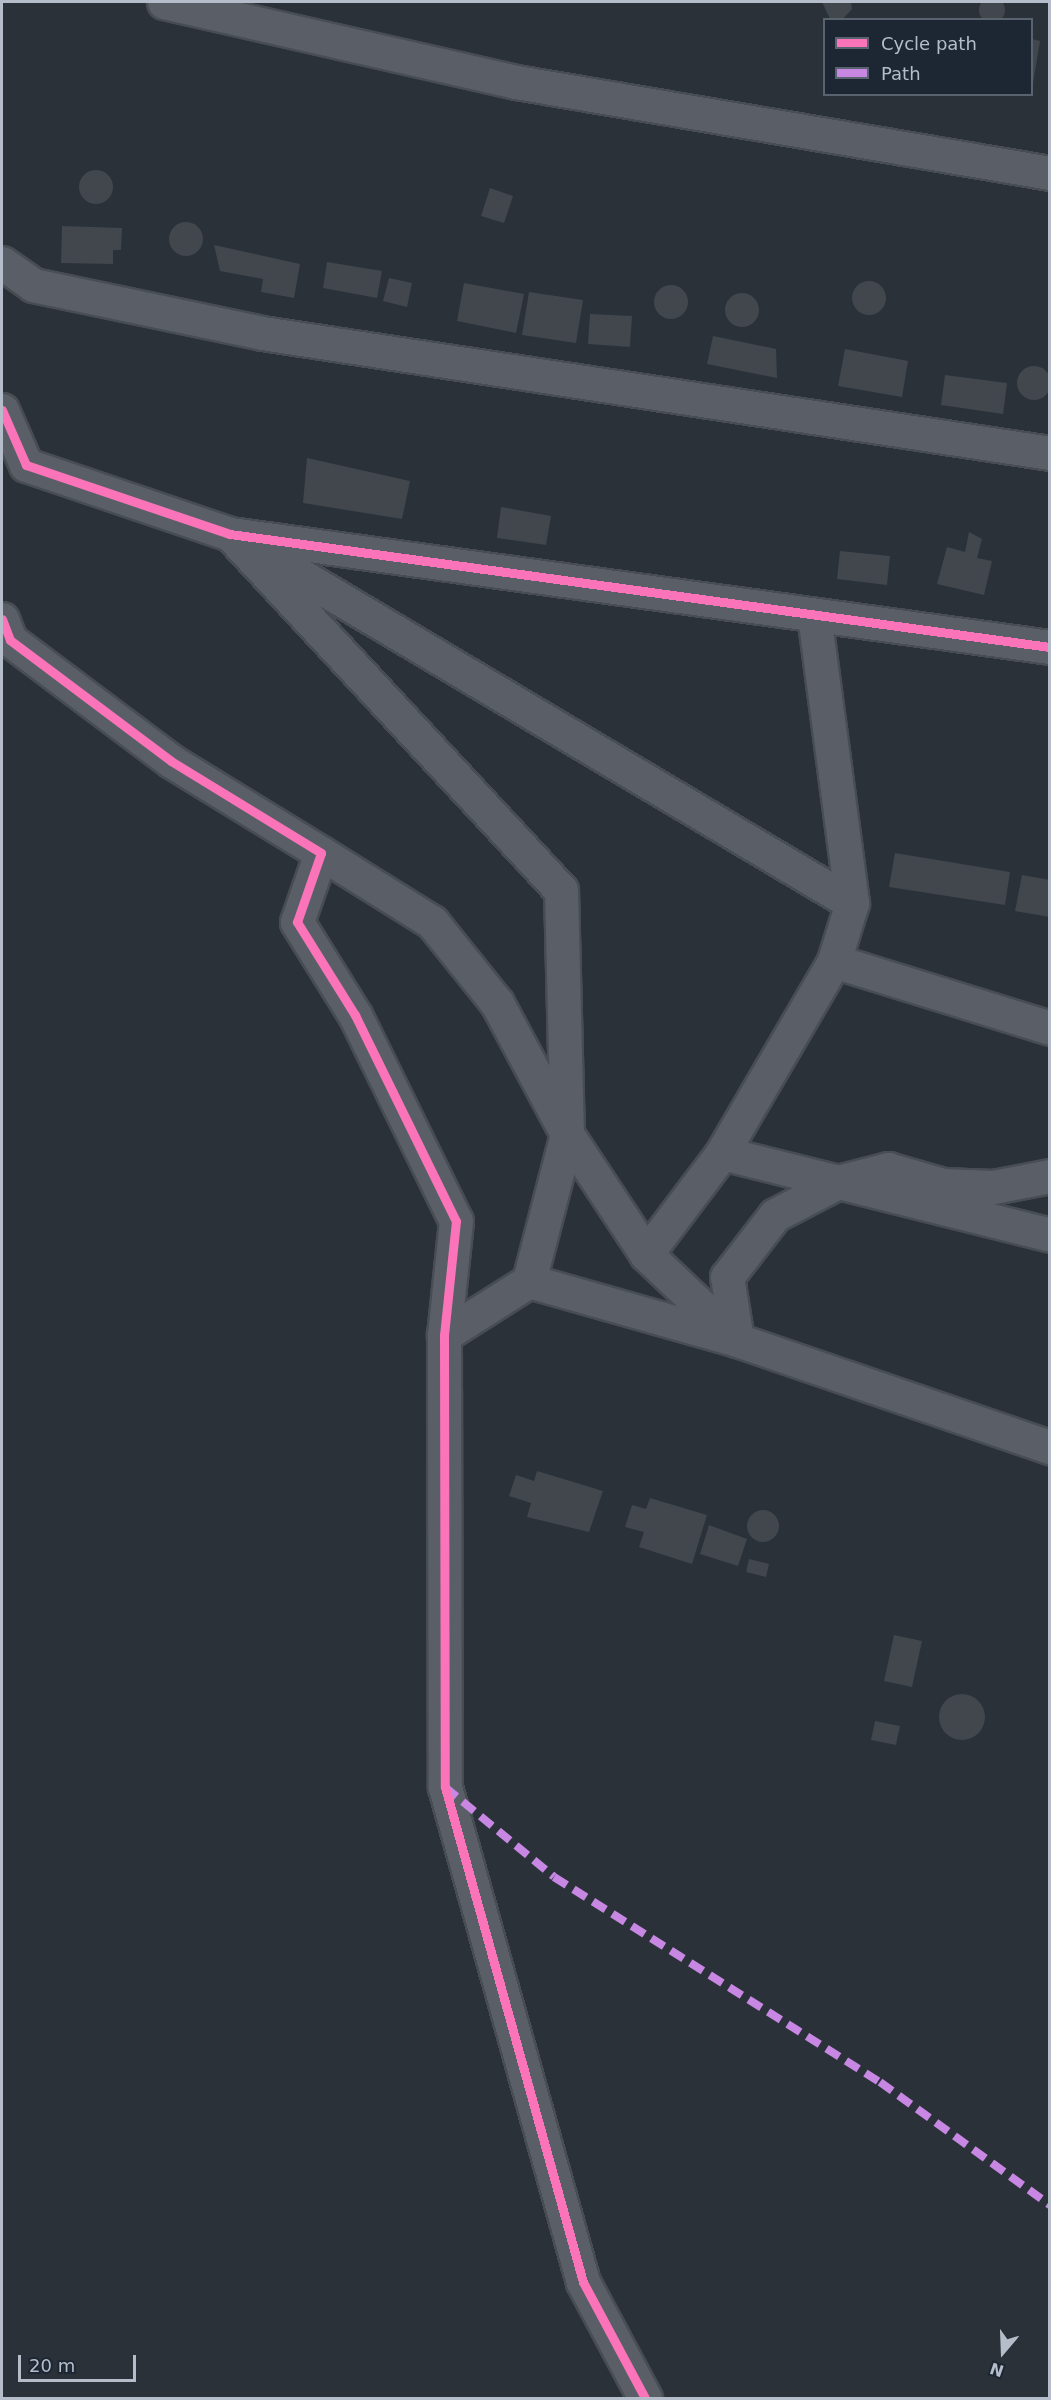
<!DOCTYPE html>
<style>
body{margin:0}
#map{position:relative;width:1051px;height:2400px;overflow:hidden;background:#2a3139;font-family:"DejaVu Sans",sans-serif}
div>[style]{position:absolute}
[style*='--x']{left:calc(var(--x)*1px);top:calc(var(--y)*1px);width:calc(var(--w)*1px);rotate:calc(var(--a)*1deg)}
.building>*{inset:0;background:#41474d}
.round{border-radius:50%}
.roads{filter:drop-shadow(2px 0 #484d53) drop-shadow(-2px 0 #484d53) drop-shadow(0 2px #484d53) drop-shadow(0 -2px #484d53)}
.minor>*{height:33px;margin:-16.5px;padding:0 16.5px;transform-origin:16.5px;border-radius:16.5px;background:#5a5f67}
.quiet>*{height:8px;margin-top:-4px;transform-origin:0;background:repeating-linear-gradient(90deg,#c787e3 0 15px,transparent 0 23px)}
.cycleway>*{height:9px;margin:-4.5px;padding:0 4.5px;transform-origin:4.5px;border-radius:4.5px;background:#fb73b8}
span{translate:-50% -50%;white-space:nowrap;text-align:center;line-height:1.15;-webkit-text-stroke:4.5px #1d2734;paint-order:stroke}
.frame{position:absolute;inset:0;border:3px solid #b4bdc9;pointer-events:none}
.legend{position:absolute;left:823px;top:18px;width:210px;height:78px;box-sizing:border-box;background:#1d2734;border:2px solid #596370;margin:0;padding:8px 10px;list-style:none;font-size:18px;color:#b4bdc9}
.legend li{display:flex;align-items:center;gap:12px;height:30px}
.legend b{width:30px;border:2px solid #596370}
.north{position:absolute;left:973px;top:2322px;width:60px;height:60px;-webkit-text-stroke:4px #1d2734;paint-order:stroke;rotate:199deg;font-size:16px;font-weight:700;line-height:24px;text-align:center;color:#b4bdc9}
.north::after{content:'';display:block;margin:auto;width:21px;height:27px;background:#b4bdc9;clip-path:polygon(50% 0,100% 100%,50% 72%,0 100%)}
.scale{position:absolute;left:18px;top:2355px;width:118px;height:27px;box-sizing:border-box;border:3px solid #b4bdc9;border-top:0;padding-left:8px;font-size:18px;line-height:21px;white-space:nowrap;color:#b4bdc9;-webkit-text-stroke:4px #1d2734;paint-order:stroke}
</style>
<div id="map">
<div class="building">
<div class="round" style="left:979px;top:-3px;width:26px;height:26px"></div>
<div style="clip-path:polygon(822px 2px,851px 2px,852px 9px,842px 20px,830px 19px)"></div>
<div style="clip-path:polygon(1032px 39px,1040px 41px,1033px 83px,1032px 83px)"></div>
<div class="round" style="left:79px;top:170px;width:34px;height:34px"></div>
<div style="clip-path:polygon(490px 188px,513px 196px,504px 223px,481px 216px)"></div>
<div class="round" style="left:169px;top:222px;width:34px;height:34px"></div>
<div style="clip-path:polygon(62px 226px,122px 228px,121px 250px,113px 250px,113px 264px,61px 263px)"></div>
<div style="clip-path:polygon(214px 245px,300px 264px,294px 298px,261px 292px,263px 279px,220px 271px)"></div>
<div style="clip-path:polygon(327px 262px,382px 271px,377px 298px,323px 288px)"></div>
<div style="clip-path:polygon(389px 278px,412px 283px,407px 307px,383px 301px)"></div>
<div class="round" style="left:852px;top:281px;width:34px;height:34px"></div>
<div style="clip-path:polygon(464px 283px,524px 294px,516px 333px,457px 321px)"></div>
<div class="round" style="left:654px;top:285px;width:34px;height:34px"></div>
<div style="clip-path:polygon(529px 292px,583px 300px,576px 343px,522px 335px)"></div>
<div class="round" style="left:725px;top:293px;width:34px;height:34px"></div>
<div style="clip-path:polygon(590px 314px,632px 316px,630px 347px,588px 344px)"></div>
<div style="clip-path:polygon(713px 336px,776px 349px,777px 378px,707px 364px)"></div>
<div style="clip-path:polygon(845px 349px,908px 361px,902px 397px,838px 386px)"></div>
<div class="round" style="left:1017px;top:366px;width:34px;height:34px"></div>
<div style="clip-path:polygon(945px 375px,1007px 383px,1003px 414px,941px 405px)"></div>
<div style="clip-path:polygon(307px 458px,410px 481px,402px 519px,303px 503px)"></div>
<div style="clip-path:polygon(501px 507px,551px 516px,546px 545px,497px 538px)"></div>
<div style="clip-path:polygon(969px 532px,982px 539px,977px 558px,992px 561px,984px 595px,937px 584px,947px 547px,965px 552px)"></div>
<div style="clip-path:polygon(840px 551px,890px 556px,887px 585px,837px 579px)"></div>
<div style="clip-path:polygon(895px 853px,1010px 872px,1005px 905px,889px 887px)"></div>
<div style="clip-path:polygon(1022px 875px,1050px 880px,1050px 917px,1015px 911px)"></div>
<div style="clip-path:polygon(537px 1471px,603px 1491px,589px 1532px,527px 1517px,531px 1503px,509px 1496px,516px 1475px,534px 1481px)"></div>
<div style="clip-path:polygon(650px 1498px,707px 1515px,692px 1564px,639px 1547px,644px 1532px,625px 1527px,632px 1505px,646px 1509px)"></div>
<div class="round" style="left:747px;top:1510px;width:32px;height:32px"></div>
<div style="clip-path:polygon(709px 1525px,747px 1539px,738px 1566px,700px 1554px)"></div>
<div style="clip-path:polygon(749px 1559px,769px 1564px,766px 1577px,746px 1572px)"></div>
<div style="clip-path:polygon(894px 1635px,922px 1641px,912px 1687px,884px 1681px)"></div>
<div class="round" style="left:939px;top:1694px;width:46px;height:46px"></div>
<div style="clip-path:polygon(875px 1721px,900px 1726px,896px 1745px,871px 1740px)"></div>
</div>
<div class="roads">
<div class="minor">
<div style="--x:164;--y:2;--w:361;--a:12.8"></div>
<div style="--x:516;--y:82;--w:542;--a:9.67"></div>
<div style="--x:2;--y:263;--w:38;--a:35"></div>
<div style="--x:33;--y:285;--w:234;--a:11.8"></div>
<div style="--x:262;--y:333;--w:797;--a:8.66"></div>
<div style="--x:2;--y:410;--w:60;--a:66.4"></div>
<div style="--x:26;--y:465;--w:215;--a:18.7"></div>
<div style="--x:230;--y:534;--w:828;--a:7.85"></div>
<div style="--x:230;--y:534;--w:486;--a:47.1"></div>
<div style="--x:561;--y:890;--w:244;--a:88.6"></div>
<div style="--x:567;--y:1134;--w:152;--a:104.5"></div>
<div style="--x:529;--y:1281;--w:101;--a:147.6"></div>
<div style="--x:263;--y:553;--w:685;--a:30.72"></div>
<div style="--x:2;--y:619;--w:22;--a:69"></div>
<div style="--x:10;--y:640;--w:201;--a:36.9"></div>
<div style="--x:171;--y:761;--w:176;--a:31.5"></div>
<div style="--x:321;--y:853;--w:73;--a:109.2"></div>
<div style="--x:297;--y:922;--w:110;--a:58.1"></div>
<div style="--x:355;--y:1015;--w:229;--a:63.9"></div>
<div style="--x:456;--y:1221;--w:115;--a:96"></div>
<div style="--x:444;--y:1335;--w:452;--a:89.9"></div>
<div style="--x:445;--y:1787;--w:514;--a:74.42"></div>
<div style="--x:583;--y:2282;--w:132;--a:61.9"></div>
<div style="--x:321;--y:853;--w:131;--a:31.9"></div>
<div style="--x:432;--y:922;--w:104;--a:51.3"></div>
<div style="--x:497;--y:1003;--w:149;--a:61.9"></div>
<div style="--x:567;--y:1134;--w:144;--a:56.6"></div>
<div style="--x:646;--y:1254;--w:125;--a:43.4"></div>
<div style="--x:737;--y:1340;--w:331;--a:18.9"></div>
<div style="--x:834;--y:961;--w:226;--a:17.2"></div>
<div style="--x:722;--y:1153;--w:338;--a:14"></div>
<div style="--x:646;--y:1254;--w:126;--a:-53"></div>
<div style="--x:722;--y:1153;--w:222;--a:-59.7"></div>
<div style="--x:834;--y:961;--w:61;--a:-72.8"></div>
<div style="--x:852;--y:903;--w:290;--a:-97.5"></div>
<div style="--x:529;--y:1281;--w:216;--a:15.8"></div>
<div style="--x:737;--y:1340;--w:64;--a:-99"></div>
<div style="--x:727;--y:1277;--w:78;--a:-52.3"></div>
<div style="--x:775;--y:1215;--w:71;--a:-27.6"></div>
<div style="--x:838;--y:1182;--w:52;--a:-14.6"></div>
<div style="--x:888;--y:1169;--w:57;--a:16.2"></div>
<div style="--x:943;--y:1185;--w:50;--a:2.3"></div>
<div style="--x:993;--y:1187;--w:58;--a:-10.9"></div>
</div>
</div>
<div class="quiet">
<div style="--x:445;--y:1787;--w:141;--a:39.5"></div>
<div style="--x:554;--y:1877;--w:385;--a:32.2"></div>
<div style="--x:880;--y:2082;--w:210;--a:35.9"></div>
</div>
<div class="cycleway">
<div style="--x:2;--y:410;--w:60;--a:66.4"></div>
<div style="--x:26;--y:465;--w:215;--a:18.7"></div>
<div style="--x:230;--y:534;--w:828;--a:7.85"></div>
<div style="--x:2;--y:619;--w:22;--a:69"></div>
<div style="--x:10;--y:640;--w:201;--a:36.9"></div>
<div style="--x:171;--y:761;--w:176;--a:31.5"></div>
<div style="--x:321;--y:853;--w:73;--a:109.2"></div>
<div style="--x:297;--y:922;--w:110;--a:58.1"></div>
<div style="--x:355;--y:1015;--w:229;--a:63.9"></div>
<div style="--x:456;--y:1221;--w:115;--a:96"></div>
<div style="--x:444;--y:1335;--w:452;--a:89.9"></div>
<div style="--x:445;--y:1787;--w:514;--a:74.42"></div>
<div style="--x:583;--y:2282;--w:132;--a:61.9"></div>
</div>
<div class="frame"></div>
<ul class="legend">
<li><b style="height:8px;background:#fb73b8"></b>Cycle path</li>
<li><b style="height:8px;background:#c787e3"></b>Path</li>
</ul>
<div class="north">N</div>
<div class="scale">20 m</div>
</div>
